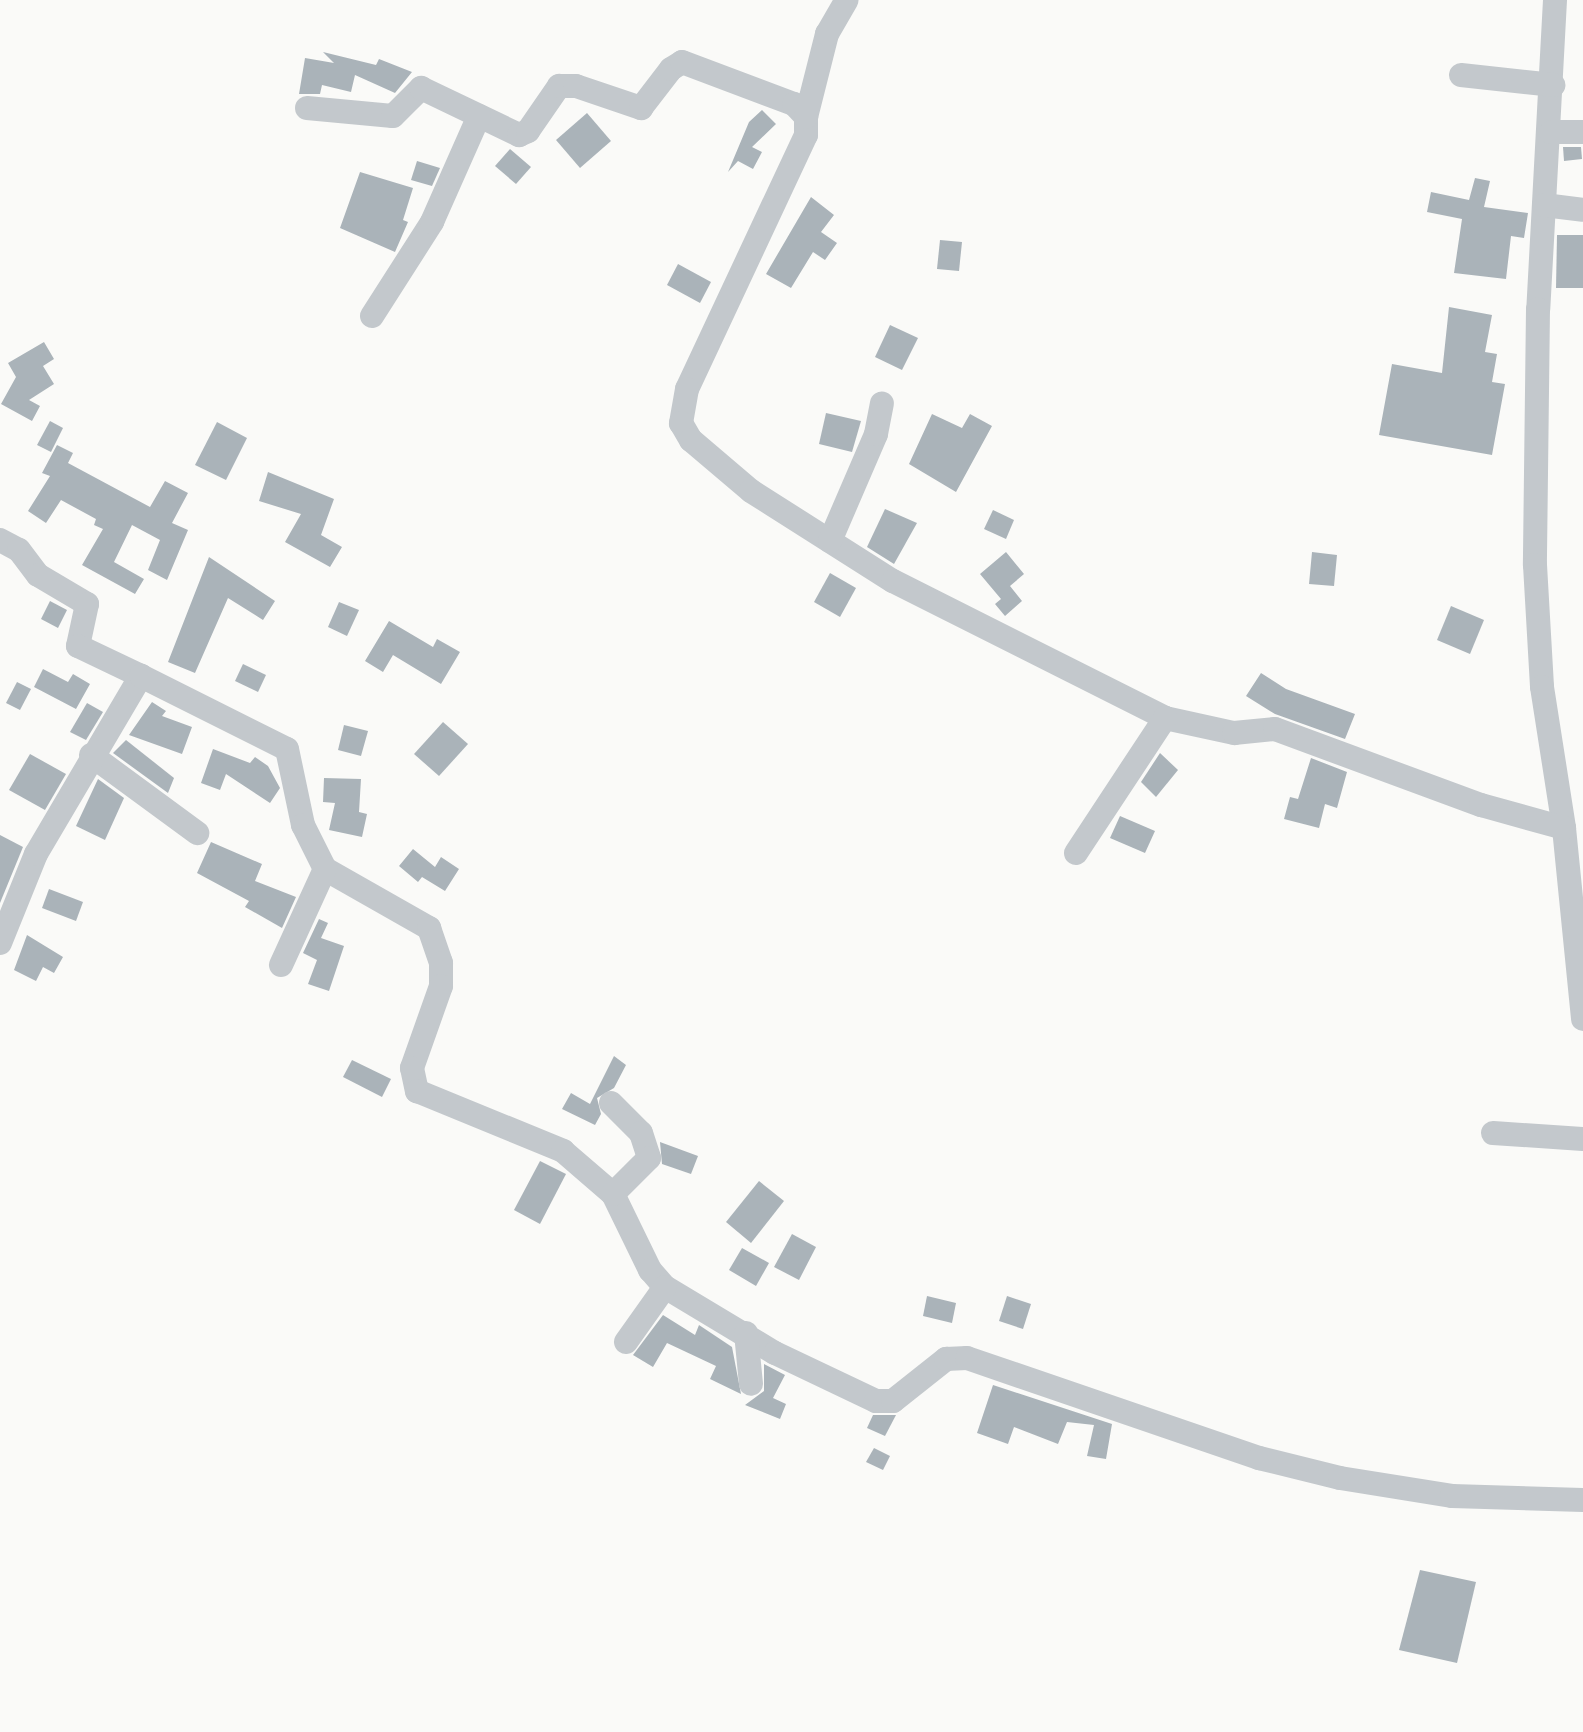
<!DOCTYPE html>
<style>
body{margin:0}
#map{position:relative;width:1583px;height:1732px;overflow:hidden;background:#fafaf8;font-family:Mulish,sans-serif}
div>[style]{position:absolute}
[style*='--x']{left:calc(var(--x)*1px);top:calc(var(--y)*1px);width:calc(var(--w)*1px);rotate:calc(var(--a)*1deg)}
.building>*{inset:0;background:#aab3b9}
.minor>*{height:24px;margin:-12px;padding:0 12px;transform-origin:12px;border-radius:12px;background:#c3c8cc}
span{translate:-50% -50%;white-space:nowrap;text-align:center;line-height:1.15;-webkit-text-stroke:8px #fff;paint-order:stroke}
</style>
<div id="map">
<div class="building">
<div style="clip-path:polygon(323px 52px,376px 65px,379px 59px,412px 72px,395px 93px,355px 75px,351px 92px,322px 85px,320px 94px,299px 94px,305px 58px,334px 63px)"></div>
<div style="clip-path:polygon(762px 110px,776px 124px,752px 147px,762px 152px,753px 169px,738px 161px,728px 172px,749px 122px)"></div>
<div style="clip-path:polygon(587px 113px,611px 141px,580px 168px,556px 140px)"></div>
<div style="clip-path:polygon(1563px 147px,1581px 147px,1582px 159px,1564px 161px)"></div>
<div style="clip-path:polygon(510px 149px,531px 167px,516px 184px,495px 166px)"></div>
<div style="clip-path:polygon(417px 161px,440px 168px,432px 186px,411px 180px)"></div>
<div style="clip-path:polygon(360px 172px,413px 188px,403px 220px,408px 222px,395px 252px,340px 228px)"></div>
<div style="clip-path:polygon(1475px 178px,1490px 181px,1484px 207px,1528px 213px,1524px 238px,1511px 236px,1506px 279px,1454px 273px,1462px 219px,1427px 212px,1431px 192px,1469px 200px)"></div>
<div style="clip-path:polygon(811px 197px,834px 215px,821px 232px,837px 243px,825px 260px,813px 252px,791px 288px,766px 274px)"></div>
<div style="clip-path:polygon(1557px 235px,1583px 235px,1583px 288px,1556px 288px)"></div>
<div style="clip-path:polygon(940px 240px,962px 242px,959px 271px,937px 269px)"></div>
<div style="clip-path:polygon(678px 264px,711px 282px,700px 303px,667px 285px)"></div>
<div style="clip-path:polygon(1449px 307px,1492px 315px,1485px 352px,1497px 354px,1492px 382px,1505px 384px,1492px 455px,1379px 435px,1392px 364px,1442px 373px)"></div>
<div style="clip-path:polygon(890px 325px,918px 338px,902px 370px,875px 357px)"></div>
<div style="clip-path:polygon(44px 342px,54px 359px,43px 366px,54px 384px,29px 400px,40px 406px,32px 421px,1px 404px,16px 377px,8px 363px)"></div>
<div style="clip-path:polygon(826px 413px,861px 421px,852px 452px,819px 444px)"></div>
<div style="clip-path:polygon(932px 414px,962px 428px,970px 414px,992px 426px,956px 492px,909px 464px)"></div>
<div style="clip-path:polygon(50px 421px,63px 428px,51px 452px,37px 445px)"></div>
<div style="clip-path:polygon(217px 422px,247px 438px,226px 480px,195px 465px)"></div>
<div style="clip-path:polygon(57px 445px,73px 453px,68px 463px,150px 507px,165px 481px,188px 493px,172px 523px,188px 530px,167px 580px,148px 570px,160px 540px,132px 525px,114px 562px,144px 579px,135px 594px,82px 565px,103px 529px,94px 525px,96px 519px,61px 500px,46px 523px,28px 511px,50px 476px,42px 473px)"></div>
<div style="clip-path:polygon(268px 472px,334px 499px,321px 535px,342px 547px,330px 567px,285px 542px,301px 514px,259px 501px)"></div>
<div style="clip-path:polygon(885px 509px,917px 523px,894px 564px,867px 547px)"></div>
<div style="clip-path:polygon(993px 510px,1014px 520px,1006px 539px,984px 529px)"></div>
<div style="clip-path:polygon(1006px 552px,1024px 574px,1010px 586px,1022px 601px,1005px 616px,995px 604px,1001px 599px,980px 574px)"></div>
<div style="clip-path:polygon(1312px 552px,1337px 555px,1334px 586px,1309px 584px)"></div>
<div style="clip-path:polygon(209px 557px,275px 601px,263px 620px,228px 598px,195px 673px,168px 662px)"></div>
<div style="clip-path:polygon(830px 573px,856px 588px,840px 617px,814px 602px)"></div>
<div style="clip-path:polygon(50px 601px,67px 610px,58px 628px,41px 619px)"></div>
<div style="clip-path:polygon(339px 602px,359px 610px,347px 636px,328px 627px)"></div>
<div style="clip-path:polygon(1451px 606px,1484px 620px,1470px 654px,1437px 640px)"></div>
<div style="clip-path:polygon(389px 621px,433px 647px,437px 639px,460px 652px,441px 684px,393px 655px,383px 672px,365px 661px)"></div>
<div style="clip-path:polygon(243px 664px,266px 675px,258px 692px,235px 681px)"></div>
<div style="clip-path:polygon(43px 669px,68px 682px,73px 674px,90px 684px,76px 709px,34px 687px)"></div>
<div style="clip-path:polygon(1261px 673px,1286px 689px,1355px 714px,1345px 739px,1275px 714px,1246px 696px)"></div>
<div style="clip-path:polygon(17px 682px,31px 689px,20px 710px,6px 703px)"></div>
<div style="clip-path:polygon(152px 702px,166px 711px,162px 716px,192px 727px,182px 754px,129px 735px)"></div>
<div style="clip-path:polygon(87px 703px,103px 712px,86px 740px,70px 732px)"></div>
<div style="clip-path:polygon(443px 722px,468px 744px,439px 776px,414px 754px)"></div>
<div style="clip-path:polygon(344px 725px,368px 731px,361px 756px,338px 750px)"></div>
<div style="clip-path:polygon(126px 740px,174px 778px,168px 793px,113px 753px)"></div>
<div style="clip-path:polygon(213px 749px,250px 763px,255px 757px,268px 766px,280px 788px,270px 803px,226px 774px,220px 790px,201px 783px)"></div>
<div style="clip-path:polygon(1160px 753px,1178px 770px,1156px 797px,1141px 782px)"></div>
<div style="clip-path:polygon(30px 754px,66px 774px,45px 810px,9px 790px)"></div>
<div style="clip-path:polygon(1311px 758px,1347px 772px,1337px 808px,1325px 804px,1319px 828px,1284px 819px,1290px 797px,1298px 799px)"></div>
<div style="clip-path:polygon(324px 778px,361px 779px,359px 812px,367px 814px,362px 837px,329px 830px,335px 803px,323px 802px)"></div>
<div style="clip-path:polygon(98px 779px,124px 798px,105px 840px,76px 826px)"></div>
<div style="clip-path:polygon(1120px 816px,1155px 831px,1145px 853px,1110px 838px)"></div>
<div style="clip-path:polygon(0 835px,23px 847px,0 903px)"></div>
<div style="clip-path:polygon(211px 842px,262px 864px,255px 881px,296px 897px,282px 928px,245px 907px,249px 901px,197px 873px)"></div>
<div style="clip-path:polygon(413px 849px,435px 867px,441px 857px,459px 869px,445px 891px,422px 877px,418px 882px,399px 866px)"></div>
<div style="clip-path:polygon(49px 889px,83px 902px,76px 921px,42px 908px)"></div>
<div style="clip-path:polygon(319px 919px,328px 923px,321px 938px,344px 946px,329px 991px,308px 984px,317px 960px,303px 953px)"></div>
<div style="clip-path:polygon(27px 935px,63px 957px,54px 973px,43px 967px,36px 981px,14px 970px)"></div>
<div style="clip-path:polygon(614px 1056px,626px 1065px,614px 1088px,597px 1098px,601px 1114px,595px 1125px,562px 1109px,571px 1093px,590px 1104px)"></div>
<div style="clip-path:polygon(352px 1060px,391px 1079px,382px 1097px,343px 1077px)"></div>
<div style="clip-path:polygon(660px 1142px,698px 1156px,691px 1174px,662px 1164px)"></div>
<div style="clip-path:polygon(540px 1161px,566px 1174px,540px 1224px,514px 1210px)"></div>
<div style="clip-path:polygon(759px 1181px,784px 1201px,751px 1243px,726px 1222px)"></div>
<div style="clip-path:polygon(792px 1234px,816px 1247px,799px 1280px,774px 1267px)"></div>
<div style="clip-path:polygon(742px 1248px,769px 1263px,756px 1286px,729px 1270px)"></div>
<div style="clip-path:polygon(927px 1296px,956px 1303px,952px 1323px,923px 1316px)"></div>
<div style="clip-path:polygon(1007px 1296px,1031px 1304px,1023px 1329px,999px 1321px)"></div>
<div style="clip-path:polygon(663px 1315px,695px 1335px,699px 1325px,732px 1347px,741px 1394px,710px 1379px,716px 1366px,667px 1343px,653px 1367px,633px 1355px)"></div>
<div style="clip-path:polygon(764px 1364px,785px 1375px,773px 1398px,786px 1404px,780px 1419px,745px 1405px,764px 1391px)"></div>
<div style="clip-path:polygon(993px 1385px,1112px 1424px,1106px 1459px,1087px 1456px,1094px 1425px,1067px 1422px,1058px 1444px,1014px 1427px,1008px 1444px,977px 1433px)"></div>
<div style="clip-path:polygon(873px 1415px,896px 1415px,885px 1436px,867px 1428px)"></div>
<div style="clip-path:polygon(874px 1448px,890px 1456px,883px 1470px,866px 1462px)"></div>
<div style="clip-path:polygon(1420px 1570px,1476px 1582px,1457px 1663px,1399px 1650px)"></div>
</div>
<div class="minor">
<div style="--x:1555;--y:0;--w:309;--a:93.1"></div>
<div style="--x:1538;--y:309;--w:256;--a:90.7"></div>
<div style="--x:1535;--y:565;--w:122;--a:86.7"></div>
<div style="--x:1542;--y:687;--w:143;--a:81.1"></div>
<div style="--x:1564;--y:828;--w:192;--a:84.3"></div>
<div style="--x:1461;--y:75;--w:93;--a:6.2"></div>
<div style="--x:307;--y:108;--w:86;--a:5.3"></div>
<div style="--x:393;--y:116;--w:40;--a:-45"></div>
<div style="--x:421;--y:88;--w:109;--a:25.6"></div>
<div style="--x:519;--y:135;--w:10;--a:-24"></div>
<div style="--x:528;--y:131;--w:55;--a:-55.4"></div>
<div style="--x:559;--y:86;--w:17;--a:0"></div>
<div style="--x:576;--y:86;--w:69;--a:18.7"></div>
<div style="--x:641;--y:108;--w:49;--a:-52.4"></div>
<div style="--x:671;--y:69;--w:13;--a:-32"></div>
<div style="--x:682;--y:62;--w:120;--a:20.6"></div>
<div style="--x:794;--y:104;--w:18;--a:47"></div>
<div style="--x:806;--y:117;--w:18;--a:90"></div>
<div style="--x:806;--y:135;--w:280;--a:115.1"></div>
<div style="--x:687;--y:389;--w:35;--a:100"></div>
<div style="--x:681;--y:423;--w:20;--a:60"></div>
<div style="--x:691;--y:440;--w:79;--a:40.4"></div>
<div style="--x:751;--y:491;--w:168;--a:32.4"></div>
<div style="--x:893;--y:581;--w:305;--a:26.7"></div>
<div style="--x:1165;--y:718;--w:71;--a:12.3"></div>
<div style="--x:1234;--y:733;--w:41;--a:-5.6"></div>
<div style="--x:1275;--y:729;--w:220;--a:20.3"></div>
<div style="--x:1481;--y:805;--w:86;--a:15.5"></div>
<div style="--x:806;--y:117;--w:86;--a:-75.8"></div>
<div style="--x:827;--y:34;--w:39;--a:-60"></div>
<div style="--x:1551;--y:132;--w:32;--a:0"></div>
<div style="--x:1544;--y:205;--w:39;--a:7"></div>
<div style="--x:372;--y:316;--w:112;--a:-57.4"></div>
<div style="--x:432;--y:222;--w:116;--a:-66.1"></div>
<div style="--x:0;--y:540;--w:21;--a:28"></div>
<div style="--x:19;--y:550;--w:31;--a:53"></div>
<div style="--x:38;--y:575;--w:57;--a:30.6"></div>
<div style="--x:87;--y:604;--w:43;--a:102.1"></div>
<div style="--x:78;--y:646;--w:70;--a:25.5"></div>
<div style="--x:830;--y:541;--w:116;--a:-66.7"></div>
<div style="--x:876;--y:434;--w:31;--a:-79"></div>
<div style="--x:91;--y:755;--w:132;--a:36.3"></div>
<div style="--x:1076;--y:853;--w:162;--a:-56.6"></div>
<div style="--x:0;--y:943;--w:96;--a:-68"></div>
<div style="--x:36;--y:854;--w:207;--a:-59.5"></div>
<div style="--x:141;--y:676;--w:163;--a:26.6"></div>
<div style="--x:287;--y:749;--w:78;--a:78.1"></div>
<div style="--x:303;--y:825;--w:49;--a:63.4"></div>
<div style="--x:325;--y:869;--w:120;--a:29.6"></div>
<div style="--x:429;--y:928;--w:37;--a:71"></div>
<div style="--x:441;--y:963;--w:23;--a:90"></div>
<div style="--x:441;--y:986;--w:87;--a:109.5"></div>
<div style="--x:412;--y:1068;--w:24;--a:78"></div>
<div style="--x:417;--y:1091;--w:158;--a:22.3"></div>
<div style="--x:563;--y:1151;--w:66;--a:40.7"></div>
<div style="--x:613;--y:1194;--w:85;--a:64"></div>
<div style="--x:650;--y:1270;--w:23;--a:49"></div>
<div style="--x:665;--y:1287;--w:128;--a:31"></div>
<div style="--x:775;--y:1353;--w:112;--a:25.4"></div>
<div style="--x:876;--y:1401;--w:17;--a:0"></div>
<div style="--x:893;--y:1401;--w:68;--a:-38.4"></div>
<div style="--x:946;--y:1359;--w:21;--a:-3"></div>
<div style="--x:967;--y:1358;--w:309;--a:18.9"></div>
<div style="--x:1259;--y:1458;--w:83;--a:13.9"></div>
<div style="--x:1340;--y:1478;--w:113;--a:9.1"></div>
<div style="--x:1452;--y:1496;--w:131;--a:1.7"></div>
<div style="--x:281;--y:965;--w:106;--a:-65.4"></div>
<div style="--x:611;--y:1103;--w:42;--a:45"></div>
<div style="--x:641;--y:1133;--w:26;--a:72"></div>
<div style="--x:649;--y:1158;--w:51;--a:135"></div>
<div style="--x:1493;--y:1133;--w:90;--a:3.8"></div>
<div style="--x:746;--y:1333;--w:51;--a:84.4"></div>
<div style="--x:626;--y:1342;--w:67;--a:-54.7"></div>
</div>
</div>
